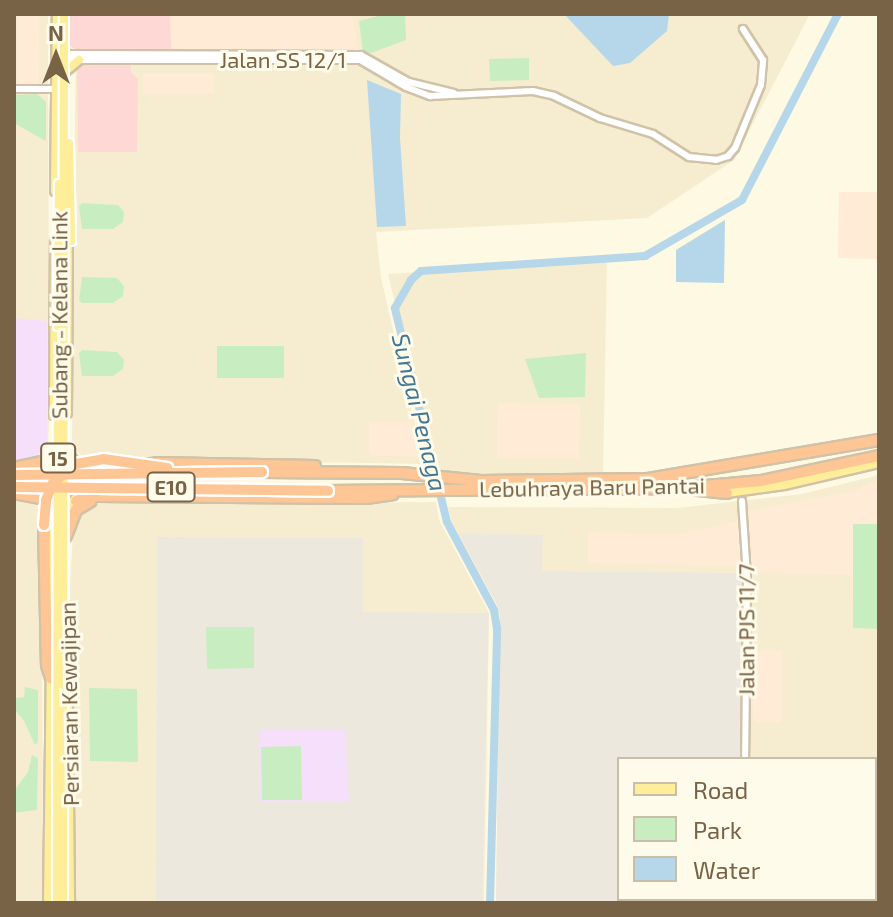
<!DOCTYPE html>
<style>
body{margin:0}
#map{position:relative;width:893px;height:917px;overflow:hidden;background:#fef9e2;font-family:"Exo 2",sans-serif}
div>[style]{position:absolute}
[style*='--x']{left:calc(var(--x)*1px);top:calc(var(--y)*1px);width:calc(var(--w)*1px);rotate:calc(var(--a)*1deg)}
.residential>*{inset:0;background:#f6edd0}
.commercial>*{inset:0;background:#ffebd6}
.industrial>*{inset:0;background:#ede8de}
.education>*{inset:0;background:#f6dffa}
.medical>*{inset:0;background:#fdd8d5}
.green>*{inset:0;background:#c8edc0}
.water>*{inset:0;background:#b5d7e9}
.river>*{height:8px;margin:-4px;padding:0 4px;transform-origin:4px;border-radius:4px;background:#b5d7e9}
.roads{filter:drop-shadow(2px 0 #d0c2a8) drop-shadow(-2px 0 #d0c2a8) drop-shadow(0 2px #d0c2a8) drop-shadow(0 -2px #d0c2a8)}
.minor>*{height:6px;margin:-3px;padding:0 3px;transform-origin:3px;border-radius:3px;background:#fff}
.major>*{height:8px;margin:-4px;padding:0 4px;transform-origin:4px;border-radius:4px;background:#fe9}
.highway>*{height:10px;margin:-5px;padding:0 5px;transform-origin:5px;border-radius:5px;background:#fec694}
.bridges{filter:drop-shadow(2px 0 #fff) drop-shadow(-2px 0 #fff) drop-shadow(0 2px #fff) drop-shadow(0 -2px #fff)}
.major-bridge>*{height:8px;margin:-4px;padding:0 4px;transform-origin:4px;border-radius:4px;background:#fe9}
.highway-bridge>*{height:10px;margin:-5px;padding:0 5px;transform-origin:5px;border-radius:5px;background:#fec694}
span{translate:-50% -50%;white-space:nowrap;text-align:center;line-height:1.15;-webkit-text-stroke:6px #fffbeb;paint-order:stroke}
.shield-label span{padding:2px 6px;background:#fffbeb;border:2px solid;border-radius:6px;-webkit-text-stroke-width:0}
.shield-label{font-size:20px;color:#786346;font-weight:700}
.street-label{font-size:22px;color:#786346}
.water-label{font-size:24px;color:#417695;font-style:italic}
.frame{position:absolute;inset:0;border:16px solid #786346;pointer-events:none}
.legend{position:absolute;left:617px;top:757px;width:260px;height:144px;box-sizing:border-box;background:#fffbeb;border:2px solid #c9bea9;margin:0;padding:10px 14px;list-style:none;font-size:24px;color:#786346}
.legend li{display:flex;align-items:center;gap:16px;height:40px}
.legend b{width:40px;border:2px solid #c9bea9}
.north{position:absolute;left:16px;top:16px;width:80px;height:80px;-webkit-text-stroke:6px #fffbeb;paint-order:stroke;rotate:0deg;font-size:22px;font-weight:700;line-height:32px;text-align:center;color:#786346}
.north::after{content:'';display:block;margin:auto;width:28px;height:36px;background:#786346;clip-path:polygon(50% 0,100% 100%,50% 72%,0 100%)}
</style>
<div id="map">
<div class="residential">
<div style="clip-path:polygon(14px 14px,48px 14px,49px 422px,48px 443px,31px 463px,14px 463px)"></div>
<div style="clip-path:polygon(76px 14px,810px 14px,734px 160px,647px 218px,376px 232px,381px 278px,424px 464px,86px 458px,78px 453px,72px 444px)"></div>
<div style="clip-path:polygon(607px 260px,603px 475px,481px 475px,435px 469px,388px 274px)"></div>
<div style="clip-path:polygon(evenodd,879px 475px,879px 903px,496px 903px,500px 616px,497px 605px,452px 522px,448px 507px,677px 508px,802px 494px,879px 475px,619px 759px,875px 759px,875px 899px,619px 899px,619px 759px)"></div>
<div style="clip-path:polygon(14px 499px,32px 499px,42px 513px,43px 903px,14px 903px)"></div>
<div style="clip-path:polygon(436px 502px,439px 520px,489px 613px,484px 903px,74px 903px,70px 582px,74px 520px,89px 504px)"></div>
</div>
<div class="commercial">
<div style="clip-path:polygon(18px 14px,39px 14px,39px 87px,18px 87px)"></div>
<div style="clip-path:polygon(70px 14px,352px 14px,359px 53px,70px 52px)"></div>
<div style="clip-path:polygon(143px 73px,214px 73px,214px 93px,143px 93px)"></div>
<div style="clip-path:polygon(839px 192px,879px 192px,879px 259px,838px 258px)"></div>
<div style="clip-path:polygon(498px 403px,580px 404px,579px 459px,497px 458px)"></div>
<div style="clip-path:polygon(369px 422px,410px 422px,419px 457px,369px 455px)"></div>
<div style="clip-path:polygon(879px 480px,879px 629px,853px 628px,852px 575px,751px 572px,746px 511px,854px 491px)"></div>
<div style="clip-path:polygon(741px 520px,744px 566px,588px 563px,588px 532px,679px 534px)"></div>
<div style="clip-path:polygon(752px 651px,782px 651px,782px 722px,757px 722px,753px 718px)"></div>
</div>
<div class="industrial">
<div style="clip-path:polygon(458px 533px,543px 535px,542px 571px,741px 573px,740px 759px,619px 759px,619px 899px,802px 899px,802px 903px,496px 903px,500px 616px,497px 605px)"></div>
<div style="clip-path:polygon(157px 537px,363px 538px,363px 612px,489px 613px,482px 903px,156px 903px)"></div>
</div>
<div class="education">
<div style="clip-path:polygon(14px 318px,47px 321px,47px 446px,30px 464px,14px 464px)"></div>
<div style="clip-path:polygon(260px 730px,345px 730px,349px 802px,260px 802px)"></div>
<div style="clip-path:polygon(875px 785px,879px 785px,879px 903px,805px 903px,805px 899px,875px 899px)"></div>
</div>
<div class="medical">
<div style="clip-path:polygon(69px 14px,170px 14px,171px 51px,130px 52px,131px 73px,138px 79px,137px 152px,78px 152px,77px 50px,69px 45px)"></div>
</div>
<div class="green">
<div style="clip-path:polygon(386px 14px,405px 14px,406px 40px,371px 53px,363px 52px,359px 21px)"></div>
<div style="clip-path:polygon(529px 58px,529px 80px,490px 81px,489px 59px)"></div>
<div style="clip-path:polygon(37px 94px,46px 102px,46px 141px,14px 123px,14px 95px)"></div>
<div style="clip-path:polygon(82px 203px,118px 205px,124px 212px,123px 222px,113px 229px,82px 229px,79px 206px)"></div>
<div style="clip-path:polygon(82px 277px,117px 278px,124px 286px,123px 296px,113px 303px,82px 303px,79px 300px)"></div>
<div style="clip-path:polygon(217px 346px,284px 346px,284px 378px,217px 378px)"></div>
<div style="clip-path:polygon(82px 350px,117px 352px,124px 360px,123px 369px,113px 376px,82px 376px,79px 353px)"></div>
<div style="clip-path:polygon(586px 353px,585px 397px,539px 398px,525px 359px)"></div>
<div style="clip-path:polygon(853px 524px,879px 524px,879px 629px,853px 628px)"></div>
<div style="clip-path:polygon(206px 627px,254px 627px,254px 668px,207px 669px)"></div>
<div style="clip-path:polygon(25px 687px,38px 690px,38px 742px,35px 745px,24px 721px,14px 709px,14px 698px,24px 697px)"></div>
<div style="clip-path:polygon(89px 688px,137px 689px,138px 762px,90px 761px)"></div>
<div style="clip-path:polygon(301px 746px,302px 800px,262px 800px,261px 747px)"></div>
<div style="clip-path:polygon(32px 755px,38px 758px,37px 810px,14px 813px,14px 791px,28px 772px)"></div>
</div>
<div class="water">
<div style="clip-path:polygon(564px 14px,669px 14px,667px 31px,630px 63px,613px 66px)"></div>
<div style="clip-path:polygon(367px 80px,401px 94px,400px 138px,406px 226px,377px 227px)"></div>
<div style="clip-path:polygon(725px 220px,724px 283px,676px 282px,676px 250px)"></div>
</div>
<div class="river">
<div style="--x:490;--y:903;--w:274;--a:-88.5"></div>
<div style="--x:497;--y:629;--w:19;--a:-99"></div>
<div style="--x:494;--y:610;--w:100;--a:-118.1"></div>
<div style="--x:447;--y:522;--w:220;--a:-103.7"></div>
<div style="--x:395;--y:308;--w:32;--a:-60"></div>
<div style="--x:411;--y:280;--w:13;--a:-42"></div>
<div style="--x:421;--y:271;--w:225;--a:-3.8"></div>
<div style="--x:645;--y:256;--w:112;--a:-30"></div>
<div style="--x:742;--y:200;--w:209;--a:-62.7"></div>
</div>
<div class="roads">
<div class="minor">
<div style="--x:67;--y:54;--w:294;--a:0.2"></div>
<div style="--x:361;--y:55;--w:55;--a:29.4"></div>
<div style="--x:409;--y:82;--w:46;--a:13.7"></div>
<div style="--x:67;--y:60;--w:293;--a:0"></div>
<div style="--x:360;--y:60;--w:53;--a:30.4"></div>
<div style="--x:406;--y:87;--w:26;--a:21"></div>
<div style="--x:430;--y:96;--w:103;--a:-2.8"></div>
<div style="--x:533;--y:91;--w:22;--a:13"></div>
<div style="--x:554;--y:96;--w:51;--a:25.6"></div>
<div style="--x:600;--y:118;--w:55;--a:16.8"></div>
<div style="--x:653;--y:134;--w:43;--a:32.6"></div>
<div style="--x:689;--y:157;--w:27;--a:6"></div>
<div style="--x:716;--y:160;--w:13;--a:-18"></div>
<div style="--x:728;--y:156;--w:11;--a:-49"></div>
<div style="--x:735;--y:148;--w:68;--a:-67.6"></div>
<div style="--x:761;--y:85;--w:25;--a:-85"></div>
<div style="--x:763;--y:60;--w:37;--a:-123"></div>
<div style="--x:14;--y:89;--w:42;--a:0"></div>
<div style="--x:742;--y:501;--w:76;--a:86.2"></div>
<div style="--x:747;--y:577;--w:182;--a:90.6"></div>
<div style="--x:746;--y:899;--w:4;--a:90"></div>
</div>
<div class="major">
<div style="--x:67;--y:70;--w:16;--a:-40"></div>
<div style="--x:55;--y:191;--w:177;--a:-89.4"></div>
<div style="--x:67;--y:413;--w:167;--a:-89.7"></div>
<div style="--x:54;--y:415;--w:174;--a:-89.7"></div>
<div style="--x:51;--y:455;--w:19;--a:3"></div>
<div style="--x:70;--y:456;--w:14;--a:51"></div>
<div style="--x:79;--y:467;--w:26;--a:88"></div>
<div style="--x:80;--y:493;--w:17;--a:130"></div>
<div style="--x:69;--y:506;--w:18;--a:177"></div>
<div style="--x:51;--y:507;--w:14;--a:-141"></div>
<div style="--x:40;--y:498;--w:29;--a:-92"></div>
<div style="--x:39;--y:469;--w:18;--a:-49"></div>
<div style="--x:727;--y:493;--w:58;--a:-8"></div>
<div style="--x:784;--y:485;--w:98;--a:-13"></div>
<div style="--x:51;--y:507;--w:10;--a:73"></div>
<div style="--x:54;--y:517;--w:129;--a:91.3"></div>
<div style="--x:67;--y:606;--w:297;--a:89.4"></div>
<div style="--x:48;--y:903;--w:231;--a:-89.3"></div>
</div>
<div class="highway">
<div style="--x:78;--y:464;--w:48;--a:5.9"></div>
<div style="--x:126;--y:469;--w:32;--a:-11"></div>
<div style="--x:157;--y:463;--w:158;--a:1.1"></div>
<div style="--x:14;--y:468;--w:29;--a:-12"></div>
<div style="--x:262;--y:472;--w:140;--a:0.4"></div>
<div style="--x:402;--y:473;--w:79;--a:5.8"></div>
<div style="--x:481;--y:481;--w:167;--a:-0.7"></div>
<div style="--x:648;--y:479;--w:234;--a:-9.6"></div>
<div style="--x:698;--y:490;--w:29;--a:6"></div>
<div style="--x:328;--y:491;--w:356;--a:-0.5"></div>
<div style="--x:684;--y:488;--w:77;--a:-5.2"></div>
<div style="--x:761;--y:481;--w:121;--a:-12"></div>
<div style="--x:14;--y:493;--w:26;--a:11"></div>
<div style="--x:76;--y:501;--w:17;--a:-17"></div>
<div style="--x:92;--y:496;--w:274;--a:0.4"></div>
<div style="--x:366;--y:498;--w:27;--a:-8"></div>
<div style="--x:44;--y:525;--w:140;--a:88.8"></div>
<div style="--x:47;--y:665;--w:14;--a:73"></div>
<div style="--x:66;--y:536;--w:28;--a:-69"></div>
<div style="--x:76;--y:510;--w:17;--a:-31"></div>
</div>
</div>
<div class="bridges">
<div class="major-bridge">
<div style="--x:69;--y:143;--w:98;--a:88.8"></div>
<div style="--x:58;--y:326;--w:142;--a:-89.6"></div>
<div style="--x:57;--y:903;--w:495;--a:-89.9"></div>
<div style="--x:63;--y:903;--w:889;--a:-89.94"></div>
</div>
<div class="highway-bridge">
<div style="--x:14;--y:475;--w:248;--a:-0.7"></div>
<div style="--x:14;--y:487;--w:314;--a:0.7"></div>
<div style="--x:44;--y:525;--w:25;--a:-85"></div>
<div style="--x:46;--y:500;--w:18;--a:-68"></div>
<div style="--x:53;--y:483;--w:30;--a:-40"></div>
<div style="--x:76;--y:464;--w:27;--a:-10"></div>
<div style="--x:103;--y:459;--w:65;--a:8"></div>
</div>
</div>
<div class="shield-label">
<span style="left:58px;top:458px">15</span>
<span style="left:171px;top:487px">E10</span>
</div>
<div class="street-label">
<span style="left:283px;top:60px">Jalan SS 12/1</span>
<span style="left:59px;top:315px;rotate:-90deg">Subang - Kelana Link</span>
<span style="left:592px;top:487px;rotate:-1deg">Lebuhraya Baru Pantai</span>
<span style="left:746px;top:630px;rotate:-90deg">Jalan PJS 11/7</span>
<span style="left:69px;top:704px;rotate:-91deg">Persiaran Kewajipan</span>
</div>
<div class="water-label">
<span style="left:420px;top:412px;rotate:76deg">Sungai Penaga</span>
</div>
<div class="frame"></div>
<ul class="legend">
<li><b style="height:10px;background:#fe9"></b>Road</li>
<li><b style="height:22px;background:#c8edc0"></b>Park</li>
<li><b style="height:22px;background:#b5d7e9"></b>Water</li>
</ul>
<div class="north">N</div>
</div>
